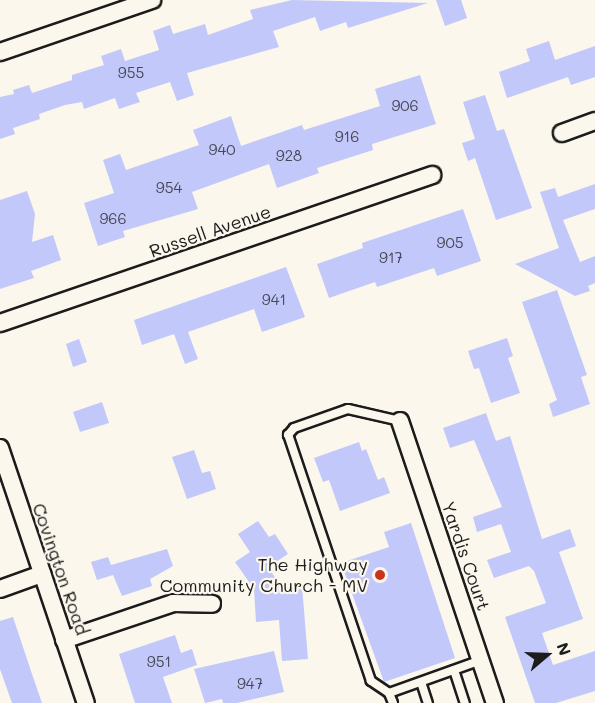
<!DOCTYPE html>
<style>
body{margin:0}
#map{position:relative;width:595px;height:703px;overflow:hidden;background:#fbf7ec;font-family:Mali,sans-serif}
div>[style]{position:absolute}
[style*='--x']{left:calc(var(--x)*1px);top:calc(var(--y)*1px);width:calc(var(--w)*1px);rotate:calc(var(--a)*1deg)}
.building>*{inset:0;background:#c2c8fa}
.roads{filter:drop-shadow(2px 0 #1c1c1c) drop-shadow(-2px 0 #1c1c1c) drop-shadow(0 2px #1c1c1c) drop-shadow(0 -2px #1c1c1c)}
.service>*{height:8px;margin:-4px;padding:0 4px;transform-origin:4px;border-radius:4px;background:#fbf7ec}
.minor>*{height:16px;margin:-8px;padding:0 8px;transform-origin:8px;border-radius:8px;background:#fbf7ec}
.dots>*{width:16px;height:16px;translate:-50% -50%;box-sizing:border-box;border:3px solid #fbf7ec;border-radius:50%}
span{translate:-50% -50%;white-space:nowrap;text-align:center;line-height:1.15;-webkit-text-stroke:4.5px #fbf7ec;paint-order:stroke}
.number-label{font-size:15px;color:#464754}
.number-label span{-webkit-text-stroke-width:0}
.street-label{font-size:18px;color:#1c1c1c}
.poi-label{font-size:18px;color:#1c1c1c}
.right{translate:-100% -50%;text-align:right}
.north{position:absolute;left:517px;top:625px;width:60px;height:60px;-webkit-text-stroke:4px #fbf7ec;paint-order:stroke;rotate:71deg;font-size:16px;font-weight:700;line-height:24px;text-align:center;color:#1c1c1c}
.north::after{content:'';display:block;margin:auto;width:21px;height:27px;background:#1c1c1c;clip-path:polygon(50% 0,100% 100%,50% 72%,0 100%)}
</style>
<div id="map">
<div class="building">
<div style="clip-path:polygon(292px 0,428px 3px,348px 28px,346px 22px,320px 31px,315px 17px,273px 31px,279px 47px,187px 73px,194px 95px,177px 101px,170px 82px,136px 93px,140px 102px,119px 109px,115px 98px,84px 109px,82px 102px,65px 105px,39px 114px,40px 119px,13px 128px,15px 134px,0 139px,0 97px,14px 94px,13px 90px,29px 85px,32px 93px,72px 80px,72px 75px,104px 65px,101px 56px,121px 49px,125px 61px,159px 50px,153px 31px,170px 25px,173px 34px,205px 24px,208px 35px,253px 19px,250px 10px)"></div>
<div style="clip-path:polygon(436px 0,461px 0,467px 18px,445px 26px)"></div>
<div style="clip-path:polygon(549px 41px,555px 60px,595px 46px,595px 77px,571px 85px,568px 77px,507px 98px,499px 72px,530px 61px,526px 49px)"></div>
<div style="clip-path:polygon(420px 75px,436px 124px,372px 144px,373px 150px,317px 168px,319px 173px,277px 188px,269px 164px,192px 192px,198px 209px,123px 231px,125px 237px,98px 246px,84px 203px,114px 193px,103px 160px,120px 154px,126px 170px,199px 145px,193px 130px,231px 116px,241px 146px,302px 125px,304px 130px,380px 106px,375px 89px)"></div>
<div style="clip-path:polygon(485px 95px,497px 131px,504px 129px,532px 208px,496px 220px,475px 158px,468px 161px,462px 143px,475px 139px,463px 102px)"></div>
<div style="clip-path:polygon(595px 184px,595px 209px,563px 220px,580px 262px,595px 256px,595px 283px,588px 286px,590px 291px,575px 296px,515px 264px,559px 248px,540px 192px,555px 188px,558px 197px)"></div>
<div style="clip-path:polygon(27px 191px,35px 214px,32px 242px,53px 235px,61px 260px,31px 271px,34px 278px,0 289px,0 200px)"></div>
<div style="clip-path:polygon(463px 209px,481px 261px,437px 276px,434px 268px,377px 287px,375px 282px,329px 298px,317px 264px,363px 248px,362px 243px)"></div>
<div style="clip-path:polygon(286px 267px,305px 317px,262px 332px,254px 309px,188px 332px,198px 359px,185px 364px,174px 334px,142px 345px,134px 320px)"></div>
<div style="clip-path:polygon(557px 290px,587px 375px,581px 377px,590px 404px,553px 417px,549px 404px,557px 400px,522px 302px)"></div>
<div style="clip-path:polygon(507px 338px,513px 356px,508px 358px,520px 393px,491px 403px,479px 368px,474px 369px,468px 351px)"></div>
<div style="clip-path:polygon(79px 339px,87px 362px,73px 367px,66px 344px)"></div>
<div style="clip-path:polygon(102px 402px,109px 423px,80px 432px,73px 412px)"></div>
<div style="clip-path:polygon(486px 413px,496px 441px,510px 436px,542px 539px,570px 529px,576px 546px,559px 552px,583px 619px,542px 633px,553px 665px,595px 651px,595px 691px,556px 703px,535px 703px,505px 617px,546px 603px,534px 571px,529px 566px,494px 578px,487px 560px,511px 552px,501px 524px,477px 532px,473px 517px,502px 507px,474px 440px,450px 448px,443px 428px)"></div>
<div style="clip-path:polygon(359px 442px,362px 451px,366px 449px,378px 480px,384px 477px,390px 493px,340px 511px,329px 480px,323px 482px,314px 458px)"></div>
<div style="clip-path:polygon(194px 450px,202px 473px,210px 471px,216px 489px,187px 499px,172px 457px)"></div>
<div style="clip-path:polygon(258px 521px,269px 537px,275px 534px,288px 554px,268px 567px,282px 588px,302px 586px,308px 659px,282px 661px,279px 620px,256px 622px,254px 589px,235px 562px,250px 552px,238px 534px)"></div>
<div style="clip-path:polygon(411px 523px,455px 658px,384px 682px,341px 563px,389px 547px,384px 532px)"></div>
<div style="clip-path:polygon(167px 549px,173px 566px,150px 579px,152px 586px,122px 596px,113px 575px,97px 580px,91px 562px,108px 557px,111px 565px)"></div>
<div style="clip-path:polygon(13px 617px,31px 671px,42px 703px,12px 703px,0 669px,0 621px)"></div>
<div style="clip-path:polygon(175px 635px,181px 653px,192px 649px,197px 665px,163px 677px,172px 703px,135px 703px,119px 654px)"></div>
<div style="clip-path:polygon(274px 651px,284px 692px,237px 703px,223px 703px,222px 699px,205px 703px,194px 669px)"></div>
</div>
<div class="roads">
<div class="service">
<div style="--x:454;--y:670;--w:35;--a:72"></div>
<div style="--x:421;--y:682;--w:22;--a:72"></div>
<div style="--x:389;--y:693;--w:98;--a:-19.7"></div>
<div style="--x:393;--y:703;--w:11;--a:-112"></div>
<div style="--x:389;--y:693;--w:22;--a:-146"></div>
<div style="--x:371;--y:681;--w:260;--a:-108.6"></div>
<div style="--x:288;--y:435;--w:9;--a:-49"></div>
<div style="--x:294;--y:428;--w:57;--a:-19.4"></div>
<div style="--x:348;--y:409;--w:53;--a:13"></div>
</div>
<div class="minor">
<div style="--x:0;--y:52;--w:161;--a:-18.9"></div>
<div style="--x:562;--y:133;--w:35;--a:-20"></div>
<div style="--x:0;--y:323;--w:457;--a:-18.9"></div>
<div style="--x:400;--y:421;--w:298;--a:71.4"></div>
<div style="--x:0;--y:448;--w:269;--a:71.4"></div>
<div style="--x:0;--y:589;--w:45;--a:-19.7"></div>
<div style="--x:64;--y:640;--w:115;--a:-18.7"></div>
<div style="--x:173;--y:603;--w:39;--a:1"></div>
</div>
</div>
<div class="dots">
<div style="left:380px;top:575px;background:#c8321e"></div>
</div>
<div class="number-label">
<span style="left:131px;top:73px">955</span>
<span style="left:405px;top:106px">906</span>
<span style="left:347px;top:137px">916</span>
<span style="left:222px;top:150px">940</span>
<span style="left:289px;top:156px">928</span>
<span style="left:169px;top:188px">954</span>
<span style="left:113px;top:219px">966</span>
<span style="left:450px;top:243px">905</span>
<span style="left:391px;top:258px">917</span>
<span style="left:274px;top:300px">941</span>
<span style="left:159px;top:662px">951</span>
<span style="left:250px;top:684px">947</span>
</div>
<div class="street-label">
<span style="left:210px;top:231px;rotate:-19deg">Russell Avenue</span>
<span style="left:466px;top:556px;rotate:71deg">Yardis Court</span>
<span style="left:61px;top:569px;rotate:71deg">Covington Road</span>
</div>
<div class="poi-label">
<span class="right" style="left:368px;top:575px">The Highway<br>Community Church - MV</span>
</div>
<div class="north">N</div>
</div>
